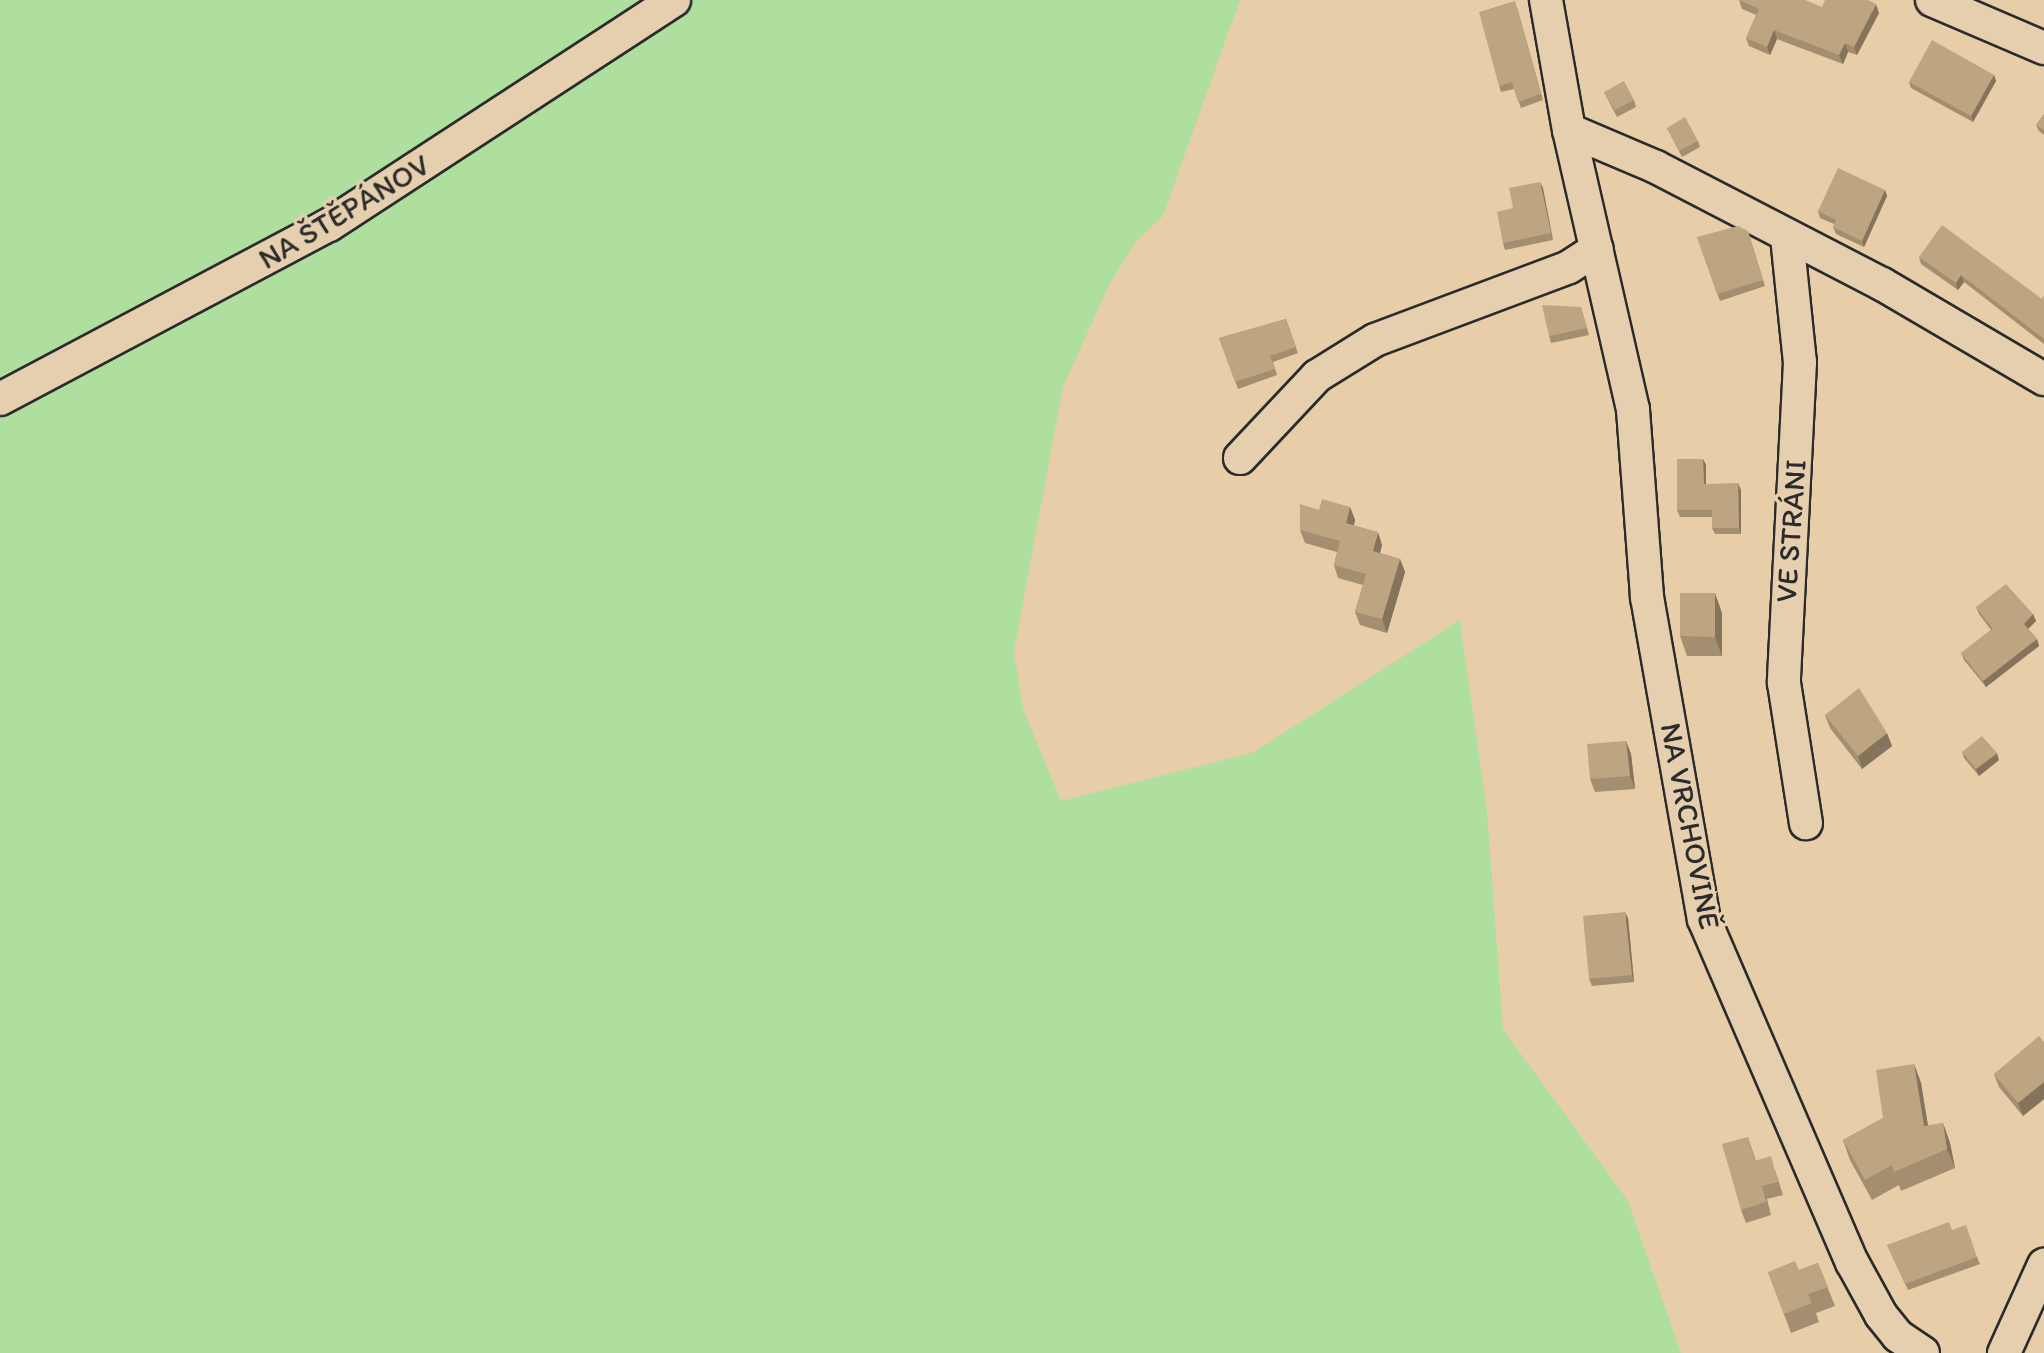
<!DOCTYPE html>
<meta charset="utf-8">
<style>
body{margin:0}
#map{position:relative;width:2044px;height:1353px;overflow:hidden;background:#e7cea9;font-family:Itim,sans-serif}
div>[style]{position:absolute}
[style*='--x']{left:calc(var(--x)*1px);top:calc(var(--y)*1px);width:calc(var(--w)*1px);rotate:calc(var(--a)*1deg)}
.green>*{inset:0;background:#afdf9f}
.roads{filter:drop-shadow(2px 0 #2b2b2b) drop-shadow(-2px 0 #2b2b2b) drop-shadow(0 2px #2b2b2b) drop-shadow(0 -2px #2b2b2b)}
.minor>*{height:32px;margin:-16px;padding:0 16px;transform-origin:16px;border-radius:16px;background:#e5cfae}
.wall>*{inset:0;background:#a38e70}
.shaded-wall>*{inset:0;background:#85745b}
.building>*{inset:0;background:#bea582}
span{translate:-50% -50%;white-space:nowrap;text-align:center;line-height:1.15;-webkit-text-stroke:7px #e5cfae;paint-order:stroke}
.street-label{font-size:30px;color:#2b2b2b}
</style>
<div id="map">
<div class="green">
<div style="clip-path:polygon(0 0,1240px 0,1163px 216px,1136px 241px,1109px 285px,1063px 387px,1014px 651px,1023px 709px,1061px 801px,1254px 752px,1460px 620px,1487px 811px,1503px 1029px,1628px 1201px,1681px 1353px,0 1353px)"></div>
</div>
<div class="roads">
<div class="minor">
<div style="--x:1546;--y:0;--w:132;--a:80"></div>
<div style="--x:1569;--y:130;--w:287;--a:77.1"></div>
<div style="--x:1633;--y:410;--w:188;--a:85.7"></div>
<div style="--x:1647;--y:597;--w:327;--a:80"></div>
<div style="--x:1704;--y:919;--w:374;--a:66.7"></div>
<div style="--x:1852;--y:1262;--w:60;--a:61.3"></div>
<div style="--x:1881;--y:1315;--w:27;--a:51"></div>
<div style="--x:1898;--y:1336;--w:30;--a:34"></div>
<div style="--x:1932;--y:0;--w:122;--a:23.2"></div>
<div style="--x:1569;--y:130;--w:95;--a:23"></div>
<div style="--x:1656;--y:167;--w:254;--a:27.4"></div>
<div style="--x:1882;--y:284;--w:188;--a:30.4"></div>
<div style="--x:1787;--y:237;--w:126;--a:84.1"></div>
<div style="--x:1800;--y:362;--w:321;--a:92.9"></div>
<div style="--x:1784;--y:683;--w:142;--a:81.1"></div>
<div style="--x:0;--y:399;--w:372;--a:-27.9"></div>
<div style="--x:329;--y:225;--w:412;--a:-33.1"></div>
<div style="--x:1240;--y:458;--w:112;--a:-46.8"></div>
<div style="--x:1317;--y:376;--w:68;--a:-31.8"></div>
<div style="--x:1375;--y:340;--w:207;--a:-20.6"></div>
<div style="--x:1569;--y:267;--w:33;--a:-33"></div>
<div style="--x:2004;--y:1353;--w:97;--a:-65.6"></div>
</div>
</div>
<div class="wall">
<div style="clip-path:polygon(1739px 0,1822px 7px,1879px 13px,1857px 55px,1848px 52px,1843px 64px,1777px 39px,1770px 55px,1749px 46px,1746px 38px,1756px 15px,1742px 9px)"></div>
<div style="clip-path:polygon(1517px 7px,1543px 100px,1521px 108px,1514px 89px,1501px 92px,1499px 86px)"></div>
<div style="clip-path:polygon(1994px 75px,1996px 81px,1973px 122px,1911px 88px,1909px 82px)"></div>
<div style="clip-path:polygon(1604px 92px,1634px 100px,1636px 107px,1617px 117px)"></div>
<div style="clip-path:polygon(2044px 114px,2044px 135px,2039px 131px,2036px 125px)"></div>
<div style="clip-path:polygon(1667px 128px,1698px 141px,1700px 147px,1682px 157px)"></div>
<div style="clip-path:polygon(1540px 182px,1553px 240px,1505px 250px,1503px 243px,1513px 208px)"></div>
<div style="clip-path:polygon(1885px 190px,1887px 196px,1864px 247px,1836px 234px,1833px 227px,1834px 224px,1820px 218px,1818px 211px)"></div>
<div style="clip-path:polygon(1748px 231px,1765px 286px,1720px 301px,1697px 237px)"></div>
<div style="clip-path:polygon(1919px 257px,2042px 299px,2044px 296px,2044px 344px,1964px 282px,1958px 290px,1921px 264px)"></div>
<div style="clip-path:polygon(1581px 307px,1589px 335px,1551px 343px,1549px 336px)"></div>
<div style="clip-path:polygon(1286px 319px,1298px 353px,1273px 362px,1277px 375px,1238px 389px,1219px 338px)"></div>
<div style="clip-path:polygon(1703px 459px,1706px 465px,1706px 484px,1741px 490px,1741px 534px,1715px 534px,1712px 528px,1712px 517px,1680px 517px,1677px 510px)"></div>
<div style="clip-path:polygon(1350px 507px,1355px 520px,1354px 526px,1382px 545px,1380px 553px,1400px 559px,1405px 572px,1387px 633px,1360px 625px,1355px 612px,1363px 585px,1338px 578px,1334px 565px,1337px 552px,1305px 543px,1300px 530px,1319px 510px)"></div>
<div style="clip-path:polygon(1976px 607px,2033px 614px,2036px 621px,2028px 629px,2037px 639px,2039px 646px,1986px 687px,1964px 660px,1961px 653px,1991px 630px,1979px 614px)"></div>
<div style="clip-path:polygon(1722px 613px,1722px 656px,1687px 656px,1680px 636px)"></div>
<div style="clip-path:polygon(1825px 715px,1892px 746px,1862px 769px,1830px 728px)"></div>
<div style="clip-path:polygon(1626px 741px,1631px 754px,1635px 789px,1595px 792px,1590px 779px)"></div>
<div style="clip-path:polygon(1962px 752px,1999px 760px,1979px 776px,1964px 758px)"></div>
<div style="clip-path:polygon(1628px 918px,1634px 982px,1592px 986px,1589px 979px)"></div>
<div style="clip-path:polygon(2044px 1042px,2044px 1099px,2023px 1116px,1999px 1087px,1994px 1074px)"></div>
<div style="clip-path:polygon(1914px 1064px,1921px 1083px,1928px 1126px,1943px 1123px,1950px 1143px,1955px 1168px,1901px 1191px,1899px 1185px,1872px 1200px,1850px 1160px,1843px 1140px,1883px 1118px)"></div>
<div style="clip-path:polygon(1748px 1137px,1756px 1161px,1775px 1170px,1783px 1195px,1767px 1199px,1771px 1215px,1746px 1223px,1741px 1210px)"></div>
<div style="clip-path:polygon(1887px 1245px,1977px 1257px,1980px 1264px,1908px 1290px)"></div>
<div style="clip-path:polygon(1818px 1263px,1835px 1306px,1816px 1313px,1819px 1322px,1791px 1333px,1768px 1272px,1799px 1270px)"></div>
</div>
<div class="shaded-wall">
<div style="clip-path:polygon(1876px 4px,1879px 13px,1857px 55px,1854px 47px)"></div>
<div style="clip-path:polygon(1774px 30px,1777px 39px,1770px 55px,1767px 47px)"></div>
<div style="clip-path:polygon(1845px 43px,1848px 52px,1843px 64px,1839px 55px)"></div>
<div style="clip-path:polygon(1994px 75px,1996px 81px,1973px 122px,1971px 116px)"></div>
<div style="clip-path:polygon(1540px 182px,1543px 188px,1553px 240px,1551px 233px)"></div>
<div style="clip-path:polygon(1885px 190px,1887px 196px,1864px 247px,1862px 241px)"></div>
<div style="clip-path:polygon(1961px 275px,1964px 282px,1958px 290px,1956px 283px)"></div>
<div style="clip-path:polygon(1703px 459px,1706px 465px,1706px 490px,1704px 484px)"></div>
<div style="clip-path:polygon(1738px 483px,1741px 490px,1741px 534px,1739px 528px)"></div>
<div style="clip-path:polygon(1350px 507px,1355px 520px,1351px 536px,1346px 523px)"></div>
<div style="clip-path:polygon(1378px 532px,1382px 545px,1377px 564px,1373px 551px)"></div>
<div style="clip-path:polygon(1400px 559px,1405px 572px,1387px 633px,1382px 619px)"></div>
<div style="clip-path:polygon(1715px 593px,1722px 613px,1722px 656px,1715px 637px)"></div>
<div style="clip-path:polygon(2033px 614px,2036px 621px,2027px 630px,2024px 624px)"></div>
<div style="clip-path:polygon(2037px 639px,2039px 646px,1986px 687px,1983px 681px)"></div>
<div style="clip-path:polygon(1887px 733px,1892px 746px,1862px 769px,1858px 756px)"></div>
<div style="clip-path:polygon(1626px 741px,1631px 754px,1635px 789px,1630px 776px)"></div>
<div style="clip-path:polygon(1997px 753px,1999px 760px,1979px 776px,1976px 769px)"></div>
<div style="clip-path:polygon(1625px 912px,1628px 918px,1634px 982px,1632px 975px)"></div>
<div style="clip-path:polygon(1914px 1064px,1921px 1083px,1931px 1145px,1924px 1126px)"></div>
<div style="clip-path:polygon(2044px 1082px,2044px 1099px,2023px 1116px,2018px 1103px)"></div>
<div style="clip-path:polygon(1943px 1123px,1950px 1143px,1955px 1168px,1947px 1149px)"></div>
</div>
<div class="building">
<div style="clip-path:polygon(1739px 0,1805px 0,1822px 7px,1825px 0,1868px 0,1876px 4px,1854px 47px,1845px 43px,1839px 55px,1774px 30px,1767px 47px,1746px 38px,1759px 9px)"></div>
<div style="clip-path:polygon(1515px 1px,1541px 94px,1518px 102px,1512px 82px,1499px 86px,1479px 12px)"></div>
<div style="clip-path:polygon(1932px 40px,1994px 75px,1971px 116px,1909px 82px)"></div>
<div style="clip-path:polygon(1624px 81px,1634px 100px,1615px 110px,1604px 92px)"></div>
<div style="clip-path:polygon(2044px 114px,2044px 130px,2036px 125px)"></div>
<div style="clip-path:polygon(1685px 117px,1698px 141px,1679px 151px,1667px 128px)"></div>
<div style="clip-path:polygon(1838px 168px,1885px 190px,1862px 241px,1833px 227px,1836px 220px,1818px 211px)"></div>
<div style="clip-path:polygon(1540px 182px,1551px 233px,1503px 243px,1497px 212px,1513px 208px,1509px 188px)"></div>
<div style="clip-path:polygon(1942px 225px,2042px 299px,2044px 296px,2044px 339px,1961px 275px,1956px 283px,1919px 257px)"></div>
<div style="clip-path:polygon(1738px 226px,1748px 231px,1763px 280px,1717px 294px,1697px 237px)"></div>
<div style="clip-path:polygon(1542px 305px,1581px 307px,1587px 328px,1549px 336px)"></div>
<div style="clip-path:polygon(1286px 319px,1296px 347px,1270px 356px,1275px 369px,1235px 382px,1219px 338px)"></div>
<div style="clip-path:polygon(1677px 459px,1703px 459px,1704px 484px,1738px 483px,1739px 528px,1712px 528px,1712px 510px,1677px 510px)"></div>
<div style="clip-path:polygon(1322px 499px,1350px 507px,1346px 523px,1378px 532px,1373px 551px,1400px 559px,1382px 619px,1355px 612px,1366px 574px,1334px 565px,1340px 541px,1300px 530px,1300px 504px,1319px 510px)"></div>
<div style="clip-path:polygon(2006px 584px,2033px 614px,2024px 624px,2037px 639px,1983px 681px,1961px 653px,1993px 629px,1976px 607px)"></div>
<div style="clip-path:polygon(1680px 593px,1715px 593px,1715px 637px,1680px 636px)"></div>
<div style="clip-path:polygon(1859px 688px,1887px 733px,1858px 756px,1825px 715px)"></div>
<div style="clip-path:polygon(1982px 736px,1997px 753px,1976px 769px,1962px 752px)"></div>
<div style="clip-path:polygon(1626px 741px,1630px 776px,1590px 779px,1587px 744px)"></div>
<div style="clip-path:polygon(1625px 912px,1632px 975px,1589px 979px,1583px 916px)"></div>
<div style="clip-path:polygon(2039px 1036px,2044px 1042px,2044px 1082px,2018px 1103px,1994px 1074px)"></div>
<div style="clip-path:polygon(1914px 1064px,1924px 1126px,1943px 1123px,1947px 1149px,1894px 1172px,1892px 1165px,1865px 1180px,1843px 1140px,1883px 1118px,1876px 1070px)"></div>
<div style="clip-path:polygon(1748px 1137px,1755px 1161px,1771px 1156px,1778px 1182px,1762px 1186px,1766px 1202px,1741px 1210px,1722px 1144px)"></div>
<div style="clip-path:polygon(1949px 1222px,1952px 1230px,1966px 1225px,1977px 1257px,1905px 1284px,1887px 1245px)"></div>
<div style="clip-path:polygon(1795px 1261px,1799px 1270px,1818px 1263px,1828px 1287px,1808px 1294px,1812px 1303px,1784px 1314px,1768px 1272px)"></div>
</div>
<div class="street-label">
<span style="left:344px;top:212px;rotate:-31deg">NA ŠTĚPÁNOV</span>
<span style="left:1791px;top:531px;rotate:-86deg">VE STRÁNI</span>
<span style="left:1690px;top:826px;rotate:79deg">NA VRCHOVINĚ</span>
</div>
</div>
